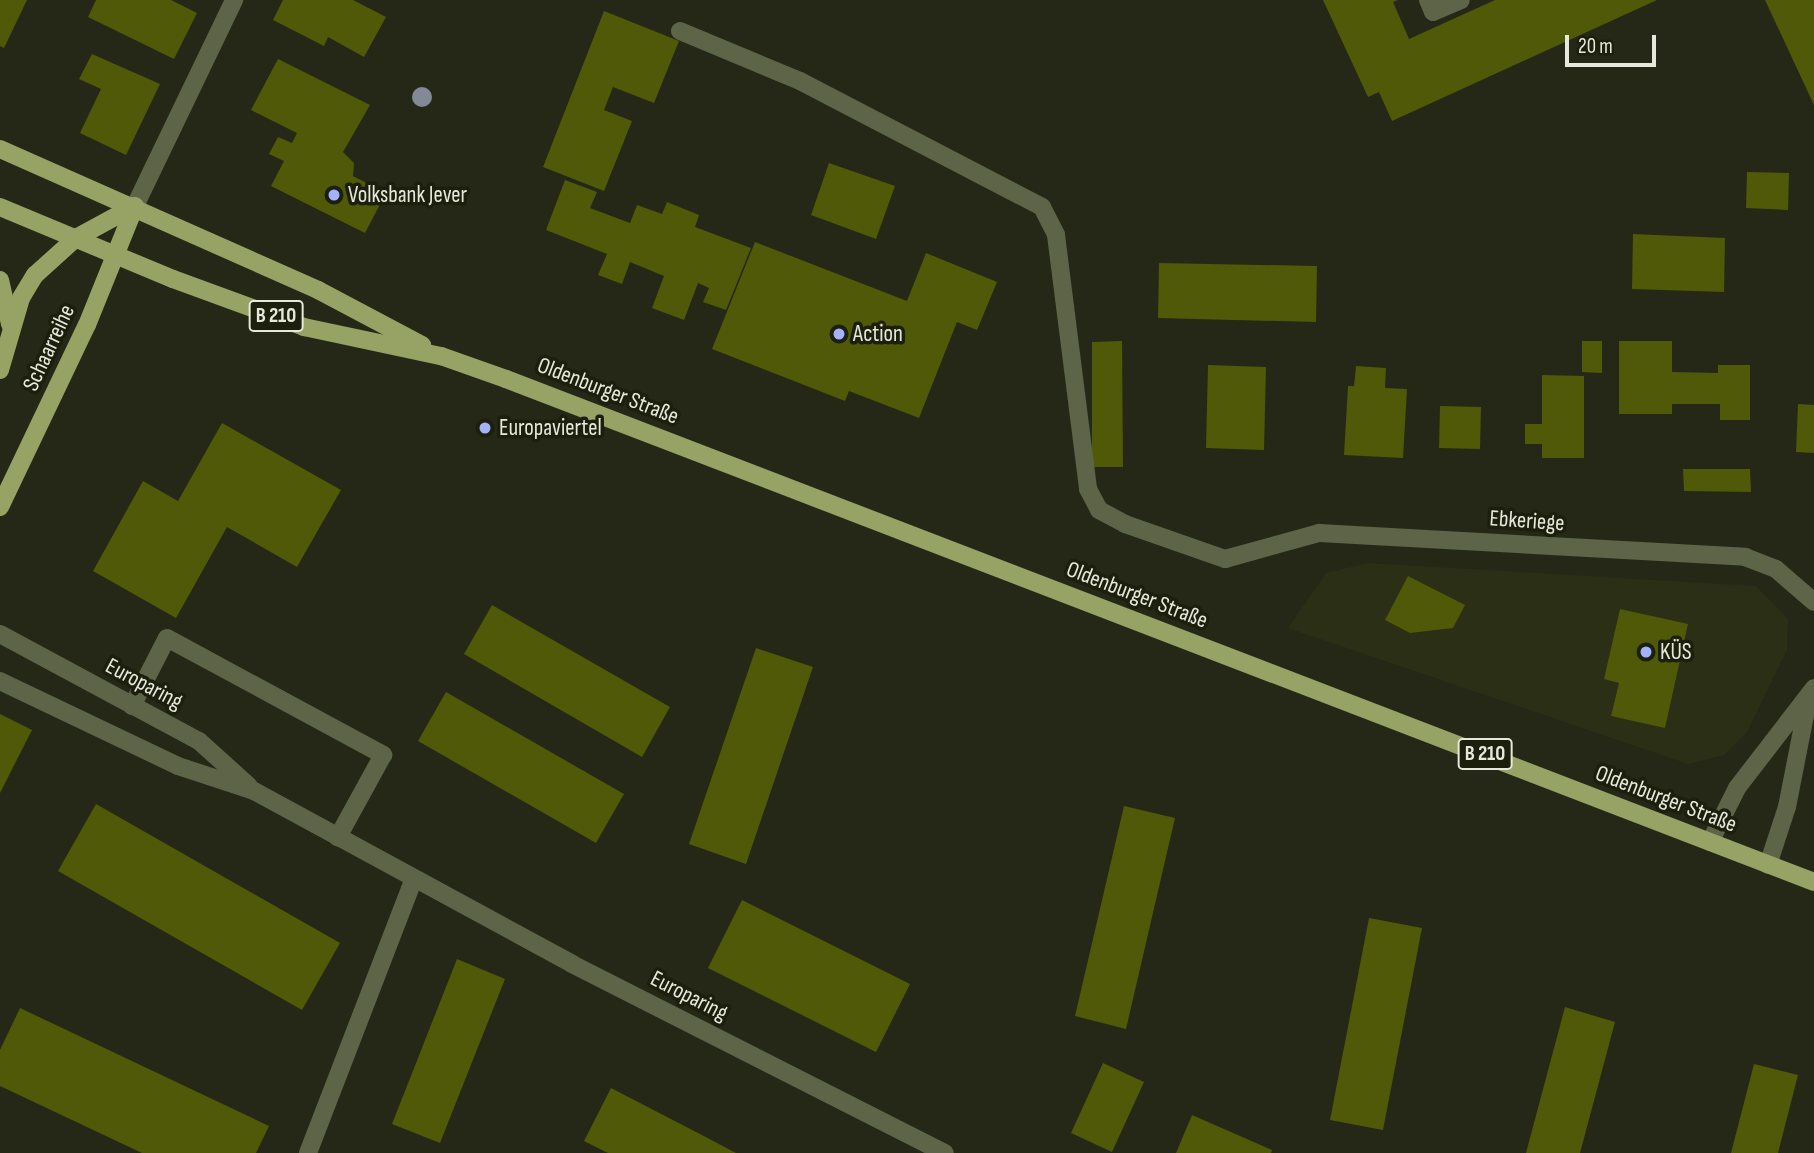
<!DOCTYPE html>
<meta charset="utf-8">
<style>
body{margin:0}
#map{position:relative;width:1814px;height:1153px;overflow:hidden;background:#252816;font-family:"Sofia Sans Condensed",sans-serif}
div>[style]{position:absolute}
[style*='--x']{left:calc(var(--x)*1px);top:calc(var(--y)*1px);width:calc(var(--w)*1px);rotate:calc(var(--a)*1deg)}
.built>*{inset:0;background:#2a2f15}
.building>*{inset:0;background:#4f5907}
.minor>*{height:18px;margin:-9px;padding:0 9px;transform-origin:9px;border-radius:9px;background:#5e6447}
.major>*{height:18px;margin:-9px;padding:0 9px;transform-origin:9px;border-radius:9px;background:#97a265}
.trees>*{width:20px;height:20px;margin:-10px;border-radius:50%;background:#838996}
.dots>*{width:19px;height:19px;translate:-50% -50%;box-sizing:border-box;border:4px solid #1b1f0c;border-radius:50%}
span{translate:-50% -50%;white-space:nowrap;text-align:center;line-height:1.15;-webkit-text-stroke:7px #1b1f0c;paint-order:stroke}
.shield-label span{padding:2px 5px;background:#1b1f0c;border:2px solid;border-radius:5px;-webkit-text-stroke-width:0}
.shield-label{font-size:21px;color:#e6e8dc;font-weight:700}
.poi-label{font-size:23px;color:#e6e8dc}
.left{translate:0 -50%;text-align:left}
.street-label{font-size:23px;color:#e6e8dc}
.scale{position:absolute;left:1565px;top:35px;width:91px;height:32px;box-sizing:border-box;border:4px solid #e6e8dc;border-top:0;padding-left:9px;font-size:21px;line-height:24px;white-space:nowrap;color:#e6e8dc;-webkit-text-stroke:5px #1b1f0c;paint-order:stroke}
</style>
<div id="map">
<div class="built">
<div style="clip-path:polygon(1368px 563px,1756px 586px,1788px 619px,1787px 650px,1747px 732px,1724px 755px,1688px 764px,1288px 628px,1326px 573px)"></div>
</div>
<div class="building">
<div style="clip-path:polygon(0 0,27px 0,4px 48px,0 46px)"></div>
<div style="clip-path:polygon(96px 0,171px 0,197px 13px,174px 59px,88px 17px)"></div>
<div style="clip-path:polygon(283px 0,353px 0,386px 17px,364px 57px,328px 37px,324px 46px,273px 20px)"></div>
<div style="clip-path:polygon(1323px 0,1398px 0,1393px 2px,1409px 39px,1495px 0,1657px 0,1392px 121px,1379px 92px,1368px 97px)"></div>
<div style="clip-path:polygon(1765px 0,1814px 0,1814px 105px)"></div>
<div style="clip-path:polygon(604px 11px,679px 41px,654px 103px,613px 87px,604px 110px,632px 121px,604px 191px,543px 167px)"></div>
<div style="clip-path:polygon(92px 54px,160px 84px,126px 155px,80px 133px,101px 89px,79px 79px)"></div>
<div style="clip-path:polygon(278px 59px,370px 105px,343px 152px,354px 163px,353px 176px,386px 193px,365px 233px,271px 186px,284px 161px,269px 154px,278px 137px,292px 143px,297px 133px,251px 110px)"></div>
<div style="clip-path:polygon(829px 163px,895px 186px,876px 239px,811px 215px)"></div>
<div style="clip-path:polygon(1747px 172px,1789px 173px,1788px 210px,1746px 208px)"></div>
<div style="clip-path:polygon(565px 180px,597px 192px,590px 208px,630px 223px,637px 205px,662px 214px,667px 202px,699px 215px,695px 227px,751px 248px,726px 310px,703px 302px,709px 288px,698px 283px,684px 320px,652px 308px,664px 276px,630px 262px,622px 284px,598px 275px,607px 254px,546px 230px)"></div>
<div style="clip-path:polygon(1633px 234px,1725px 238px,1724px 292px,1632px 289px)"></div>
<div style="clip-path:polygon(755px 242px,907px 301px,926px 253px,997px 282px,977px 330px,957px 322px,919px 418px,849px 391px,845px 401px,712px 349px)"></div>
<div style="clip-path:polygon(1159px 263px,1317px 266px,1316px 322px,1158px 318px)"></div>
<div style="clip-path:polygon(1122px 341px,1123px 467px,1092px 467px,1092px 342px)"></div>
<div style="clip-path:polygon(1582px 341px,1602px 341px,1602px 373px,1582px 372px)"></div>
<div style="clip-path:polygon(1619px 341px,1672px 341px,1672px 372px,1718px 373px,1718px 365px,1750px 365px,1750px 420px,1720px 420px,1720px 404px,1672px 404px,1672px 414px,1619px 414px)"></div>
<div style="clip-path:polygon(1208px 365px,1266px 367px,1264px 450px,1206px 448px)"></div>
<div style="clip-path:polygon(1356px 366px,1386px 368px,1385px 388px,1407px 389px,1403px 458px,1344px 455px,1348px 386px,1354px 386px)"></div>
<div style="clip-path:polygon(1542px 375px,1584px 376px,1584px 458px,1542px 458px,1542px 444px,1525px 444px,1525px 424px,1542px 424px)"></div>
<div style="clip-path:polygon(1798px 404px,1814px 405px,1814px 453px,1796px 452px)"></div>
<div style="clip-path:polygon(1440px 406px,1481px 407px,1480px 449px,1439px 448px)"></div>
<div style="clip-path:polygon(222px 423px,341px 490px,297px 567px,227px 527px,176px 618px,93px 571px,143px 481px,178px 501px)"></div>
<div style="clip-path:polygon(1683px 469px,1750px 469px,1751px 492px,1684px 491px)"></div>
<div style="clip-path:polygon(1408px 576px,1465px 605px,1453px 628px,1410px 633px,1385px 620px)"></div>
<div style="clip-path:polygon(492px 605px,670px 707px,642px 757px,464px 654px)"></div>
<div style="clip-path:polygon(1620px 609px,1688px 624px,1665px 728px,1611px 716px,1619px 683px,1604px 679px)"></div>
<div style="clip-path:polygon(756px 648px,813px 667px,746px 864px,689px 844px)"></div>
<div style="clip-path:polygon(446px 692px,624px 794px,596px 843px,418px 741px)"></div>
<div style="clip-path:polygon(0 714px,32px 730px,0 793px)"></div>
<div style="clip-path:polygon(96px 804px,340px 943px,302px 1010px,58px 871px)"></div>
<div style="clip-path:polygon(1124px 806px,1175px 818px,1126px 1029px,1075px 1016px)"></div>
<div style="clip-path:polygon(742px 900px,910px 984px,876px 1052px,708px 968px)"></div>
<div style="clip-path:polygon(1369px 918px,1422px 928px,1383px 1130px,1330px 1120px)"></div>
<div style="clip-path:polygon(457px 959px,505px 979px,440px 1143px,392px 1124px)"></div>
<div style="clip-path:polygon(1565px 1007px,1615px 1022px,1580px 1153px,1526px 1153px)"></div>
<div style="clip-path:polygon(20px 1008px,269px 1126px,256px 1153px,142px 1153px,0 1086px,0 1050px)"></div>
<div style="clip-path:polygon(1103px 1063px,1144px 1082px,1112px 1152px,1071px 1133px)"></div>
<div style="clip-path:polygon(1754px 1064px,1798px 1075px,1778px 1153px,1731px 1153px)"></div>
<div style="clip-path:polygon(611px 1088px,698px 1133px,736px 1153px,608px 1153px,584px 1141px)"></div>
<div style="clip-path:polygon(1192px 1115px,1272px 1150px,1271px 1153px,1176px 1153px)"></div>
</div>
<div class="minor">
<div style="--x:1428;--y:0;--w:13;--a:67"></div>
<div style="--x:1433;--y:12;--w:30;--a:-23"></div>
<div style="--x:680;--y:31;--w:130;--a:22.6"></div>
<div style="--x:800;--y:81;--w:273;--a:27.5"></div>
<div style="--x:1042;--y:207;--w:31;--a:63"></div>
<div style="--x:1056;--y:235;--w:256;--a:82.8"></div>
<div style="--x:1088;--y:489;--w:24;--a:62"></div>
<div style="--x:1099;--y:510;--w:30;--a:28"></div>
<div style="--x:1125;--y:524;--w:106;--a:19.3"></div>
<div style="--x:1225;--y:559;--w:98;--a:-15.5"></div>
<div style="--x:1319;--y:533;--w:427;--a:3.2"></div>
<div style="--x:1745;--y:557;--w:33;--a:21"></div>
<div style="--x:1776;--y:569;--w:50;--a:41"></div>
<div style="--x:135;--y:206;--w:229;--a:-64.3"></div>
<div style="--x:0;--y:634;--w:226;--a:28.3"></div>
<div style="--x:199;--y:741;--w:67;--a:42"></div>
<div style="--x:0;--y:681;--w:197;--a:25.5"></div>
<div style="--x:178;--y:766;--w:80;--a:18.2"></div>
<div style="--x:254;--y:791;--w:362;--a:28.5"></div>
<div style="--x:572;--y:964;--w:418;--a:26.9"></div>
<div style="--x:132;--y:706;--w:76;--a:-62.8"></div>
<div style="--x:167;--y:638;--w:246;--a:28.4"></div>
<div style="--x:383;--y:755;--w:94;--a:118.8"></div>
<div style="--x:1710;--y:842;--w:60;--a:-63.4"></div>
<div style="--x:1737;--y:788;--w:126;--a:-52.4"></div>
<div style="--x:1768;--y:865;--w:61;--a:-71.9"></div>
<div style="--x:1787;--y:807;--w:104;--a:-78.9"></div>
<div style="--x:308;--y:1153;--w:294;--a:-68.9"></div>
</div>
<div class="major">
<div style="--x:0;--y:149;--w:348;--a:23.9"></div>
<div style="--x:318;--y:290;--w:118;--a:27.9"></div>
<div style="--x:0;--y:207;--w:187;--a:22.6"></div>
<div style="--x:173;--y:279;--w:140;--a:20.1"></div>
<div style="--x:304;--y:327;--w:140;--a:12"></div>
<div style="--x:441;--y:356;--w:69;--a:19.5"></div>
<div style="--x:506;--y:379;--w:1401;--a:21.03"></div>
<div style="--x:0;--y:280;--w:45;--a:77.2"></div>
<div style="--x:0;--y:370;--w:75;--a:-73.7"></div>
<div style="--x:21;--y:298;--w:27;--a:-59"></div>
<div style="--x:35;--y:275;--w:55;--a:-42.1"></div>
<div style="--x:76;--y:238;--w:67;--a:-28.5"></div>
<div style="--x:0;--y:507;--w:202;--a:-64.5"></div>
<div style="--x:87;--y:325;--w:128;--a:-68"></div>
</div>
<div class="trees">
<div style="left:422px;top:97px"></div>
</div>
<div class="dots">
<div style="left:334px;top:195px;background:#a2b2fd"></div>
<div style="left:839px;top:334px;background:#a2b2fd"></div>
<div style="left:485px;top:428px;background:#a2b2fd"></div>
<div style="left:1646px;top:652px;background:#a2b2fd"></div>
</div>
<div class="shield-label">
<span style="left:276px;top:316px">B 210</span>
<span style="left:1485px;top:754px">B 210</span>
</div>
<div class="poi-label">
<span class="left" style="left:348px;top:195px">Volksbank Jever</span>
<span class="left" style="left:853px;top:334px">Action</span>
<span class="left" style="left:499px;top:428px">Europaviertel</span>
<span class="left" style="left:1660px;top:652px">KÜS</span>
</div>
<div class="street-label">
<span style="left:49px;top:348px;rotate:-65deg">Schaarreihe</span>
<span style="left:608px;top:391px;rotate:21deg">Oldenburger Straße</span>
<span style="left:1527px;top:521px;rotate:4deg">Ebkeriege</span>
<span style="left:1137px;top:595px;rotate:21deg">Oldenburger Straße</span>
<span style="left:144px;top:684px;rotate:28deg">Europaring</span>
<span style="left:1666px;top:799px;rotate:21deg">Oldenburger Straße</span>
<span style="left:689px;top:996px;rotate:27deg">Europaring</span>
</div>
<div class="scale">20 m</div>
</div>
